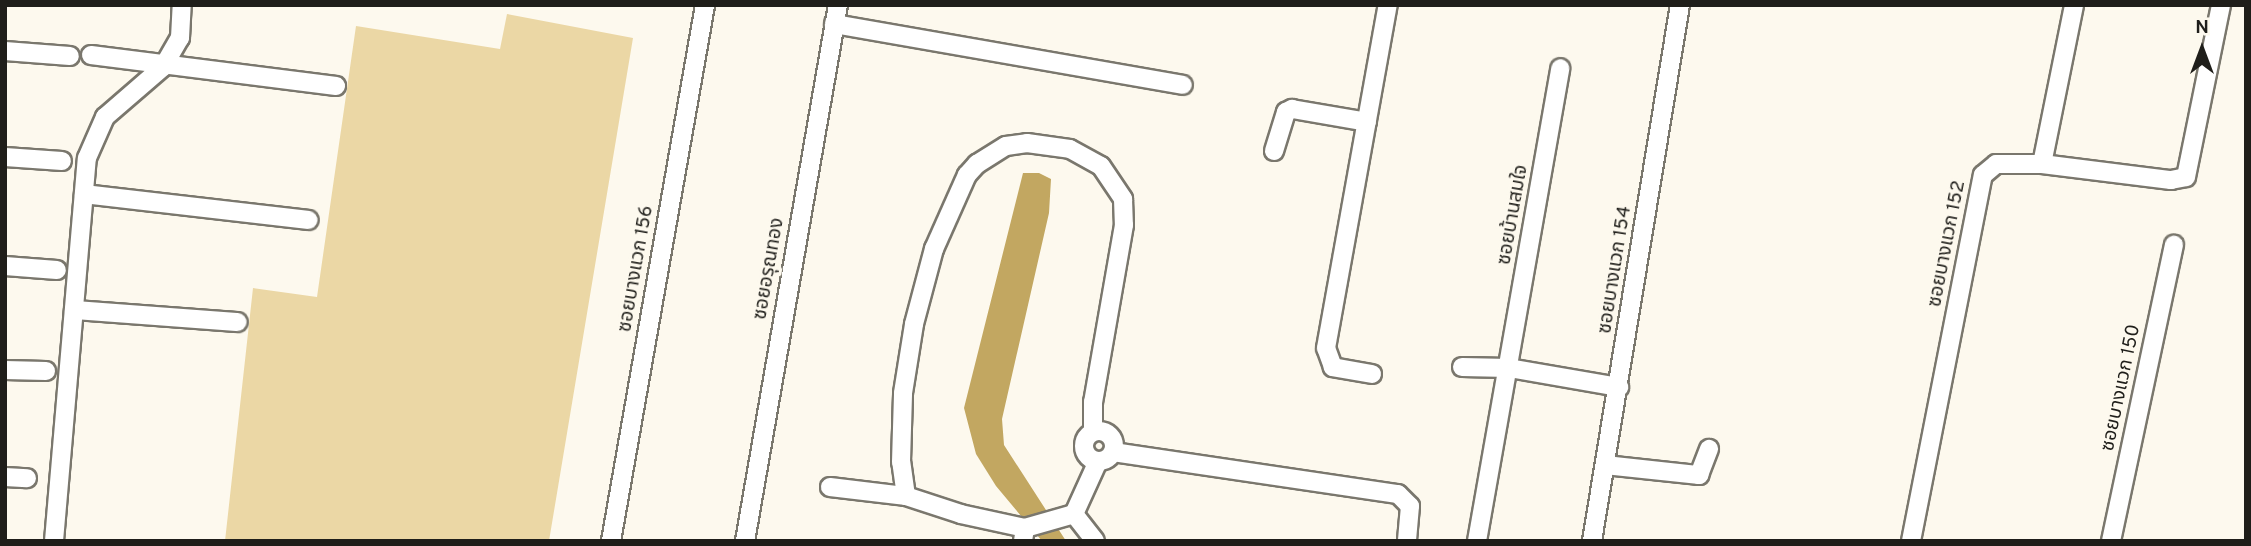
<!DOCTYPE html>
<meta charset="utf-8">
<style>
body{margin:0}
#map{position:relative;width:2251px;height:546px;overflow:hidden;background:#fdf9ee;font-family:Overpass,"Noto Sans Thai",sans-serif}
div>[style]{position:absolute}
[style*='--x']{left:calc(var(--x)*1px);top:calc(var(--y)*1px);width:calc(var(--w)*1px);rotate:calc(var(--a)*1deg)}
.green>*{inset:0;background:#ebd7a5}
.water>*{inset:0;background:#c2a761}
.roads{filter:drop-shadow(2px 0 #7a776d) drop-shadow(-2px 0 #7a776d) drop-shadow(0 2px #7a776d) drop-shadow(0 -2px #7a776d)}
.street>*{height:18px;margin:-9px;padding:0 9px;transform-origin:9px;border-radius:9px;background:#fff}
.street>.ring{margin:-9px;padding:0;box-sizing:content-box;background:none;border:18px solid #fff;border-radius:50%}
span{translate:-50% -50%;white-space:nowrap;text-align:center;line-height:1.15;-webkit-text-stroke:6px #fdf9ee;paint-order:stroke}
.street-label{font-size:19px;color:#1f1e1a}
.frame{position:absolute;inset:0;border:7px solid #1f1e1a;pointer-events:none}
.north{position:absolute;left:2167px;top:14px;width:70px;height:70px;-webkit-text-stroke:5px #fdf9ee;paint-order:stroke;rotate:0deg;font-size:19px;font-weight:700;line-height:28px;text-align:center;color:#1f1e1a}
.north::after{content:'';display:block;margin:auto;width:24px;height:32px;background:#1f1e1a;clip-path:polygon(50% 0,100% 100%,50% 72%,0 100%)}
</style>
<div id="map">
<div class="green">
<div style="clip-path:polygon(507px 14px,633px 38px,549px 541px,225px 541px,253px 288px,317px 297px,356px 26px,500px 49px)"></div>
</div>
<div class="water">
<div style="clip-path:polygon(1023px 173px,1039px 173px,1051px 179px,1049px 213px,1002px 419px,1004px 445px,1066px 541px,1042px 541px,996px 486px,976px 454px,964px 408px)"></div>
</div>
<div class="roads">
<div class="street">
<div style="--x:834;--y:24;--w:354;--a:9.9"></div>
<div style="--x:5;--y:51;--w:65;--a:4.4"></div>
<div style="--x:91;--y:55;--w:247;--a:7.2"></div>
<div style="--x:1274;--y:151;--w:41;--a:-72.9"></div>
<div style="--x:1286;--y:112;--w:7;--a:-27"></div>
<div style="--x:1292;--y:109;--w:76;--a:9.8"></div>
<div style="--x:5;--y:157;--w:57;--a:4"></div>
<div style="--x:2042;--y:164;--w:130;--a:7.1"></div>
<div style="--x:2171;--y:180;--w:15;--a:-11"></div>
<div style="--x:2186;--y:177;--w:176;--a:-78.5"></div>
<div style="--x:84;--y:194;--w:226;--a:6.6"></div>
<div style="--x:5;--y:266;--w:52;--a:4.4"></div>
<div style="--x:74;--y:310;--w:164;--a:4.2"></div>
<div style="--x:1462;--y:367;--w:47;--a:1.2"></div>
<div style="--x:1509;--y:368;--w:112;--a:9.8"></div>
<div style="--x:5;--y:370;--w:41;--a:1.4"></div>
<div style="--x:1372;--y:374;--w:40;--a:-170"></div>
<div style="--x:1333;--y:367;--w:20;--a:-110"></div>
<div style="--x:1326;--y:348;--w:349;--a:-79.8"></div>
<div class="ring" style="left:1084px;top:431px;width:12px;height:12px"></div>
<div style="--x:1113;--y:452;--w:288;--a:8.4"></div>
<div style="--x:1398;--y:494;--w:17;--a:45"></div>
<div style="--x:1410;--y:506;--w:35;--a:95"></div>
<div style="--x:1605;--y:465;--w:95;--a:6.1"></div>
<div style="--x:1699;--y:475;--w:28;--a:-69"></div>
<div style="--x:5;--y:477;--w:22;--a:3"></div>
<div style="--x:830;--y:487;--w:77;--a:6.8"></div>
<div style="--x:1074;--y:514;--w:58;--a:-65.6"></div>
<div style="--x:1025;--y:528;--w:66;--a:-167.7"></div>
<div style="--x:961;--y:514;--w:58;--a:-161.9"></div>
<div style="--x:906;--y:496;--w:34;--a:-98"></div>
<div style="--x:901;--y:462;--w:69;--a:-88.3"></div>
<div style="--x:903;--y:393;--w:70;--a:-80.9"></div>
<div style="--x:914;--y:324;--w:78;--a:-75.1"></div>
<div style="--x:934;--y:249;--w:81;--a:-66"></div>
<div style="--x:967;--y:175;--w:15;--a:-48"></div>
<div style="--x:977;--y:164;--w:34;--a:-32"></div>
<div style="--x:1006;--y:146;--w:21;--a:-8"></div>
<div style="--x:1027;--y:143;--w:43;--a:7.9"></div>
<div style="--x:1070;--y:149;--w:35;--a:29"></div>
<div style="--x:1101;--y:166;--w:40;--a:56"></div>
<div style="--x:1123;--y:199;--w:26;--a:88"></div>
<div style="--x:1124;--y:225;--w:180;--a:99.9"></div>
<div style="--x:1093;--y:402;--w:29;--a:90"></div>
<div style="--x:54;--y:541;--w:384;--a:-85.1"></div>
<div style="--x:87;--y:158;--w:45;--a:-66.3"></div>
<div style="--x:105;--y:117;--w:77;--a:-40.8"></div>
<div style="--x:163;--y:67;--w:34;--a:-60"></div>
<div style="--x:180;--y:38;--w:33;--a:-87"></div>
<div style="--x:611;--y:541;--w:544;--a:-80.05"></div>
<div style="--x:745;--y:541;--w:544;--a:-80.16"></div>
<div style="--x:1023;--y:541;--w:13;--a:-81"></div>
<div style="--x:1025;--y:528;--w:51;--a:-15.9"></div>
<div style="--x:1074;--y:514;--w:34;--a:52"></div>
<div style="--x:1477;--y:541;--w:480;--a:-80"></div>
<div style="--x:1592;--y:541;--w:543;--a:-80.68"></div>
<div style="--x:1911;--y:541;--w:373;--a:-78.9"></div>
<div style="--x:1983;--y:175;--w:17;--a:-40"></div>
<div style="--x:1996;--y:164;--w:46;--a:0"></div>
<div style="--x:2042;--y:164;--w:162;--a:-78.6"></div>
<div style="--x:2111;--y:541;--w:303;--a:-78"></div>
</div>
</div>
<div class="street-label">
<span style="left:1514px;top:215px;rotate:-80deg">ซอยบ้านสมใจ</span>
<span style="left:1948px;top:244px;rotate:-79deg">ซอยบางแวก 152</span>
<span style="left:637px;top:269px;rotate:-80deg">ซอยบางแวก 156</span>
<span style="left:770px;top:269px;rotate:-80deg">ซอยอรุณทอง</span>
<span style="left:1616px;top:270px;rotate:-81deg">ซอยบางแวก 154</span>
<span style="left:2122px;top:388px;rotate:-78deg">ซอยบางแวก 150</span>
</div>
<div class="frame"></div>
<div class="north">N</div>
</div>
